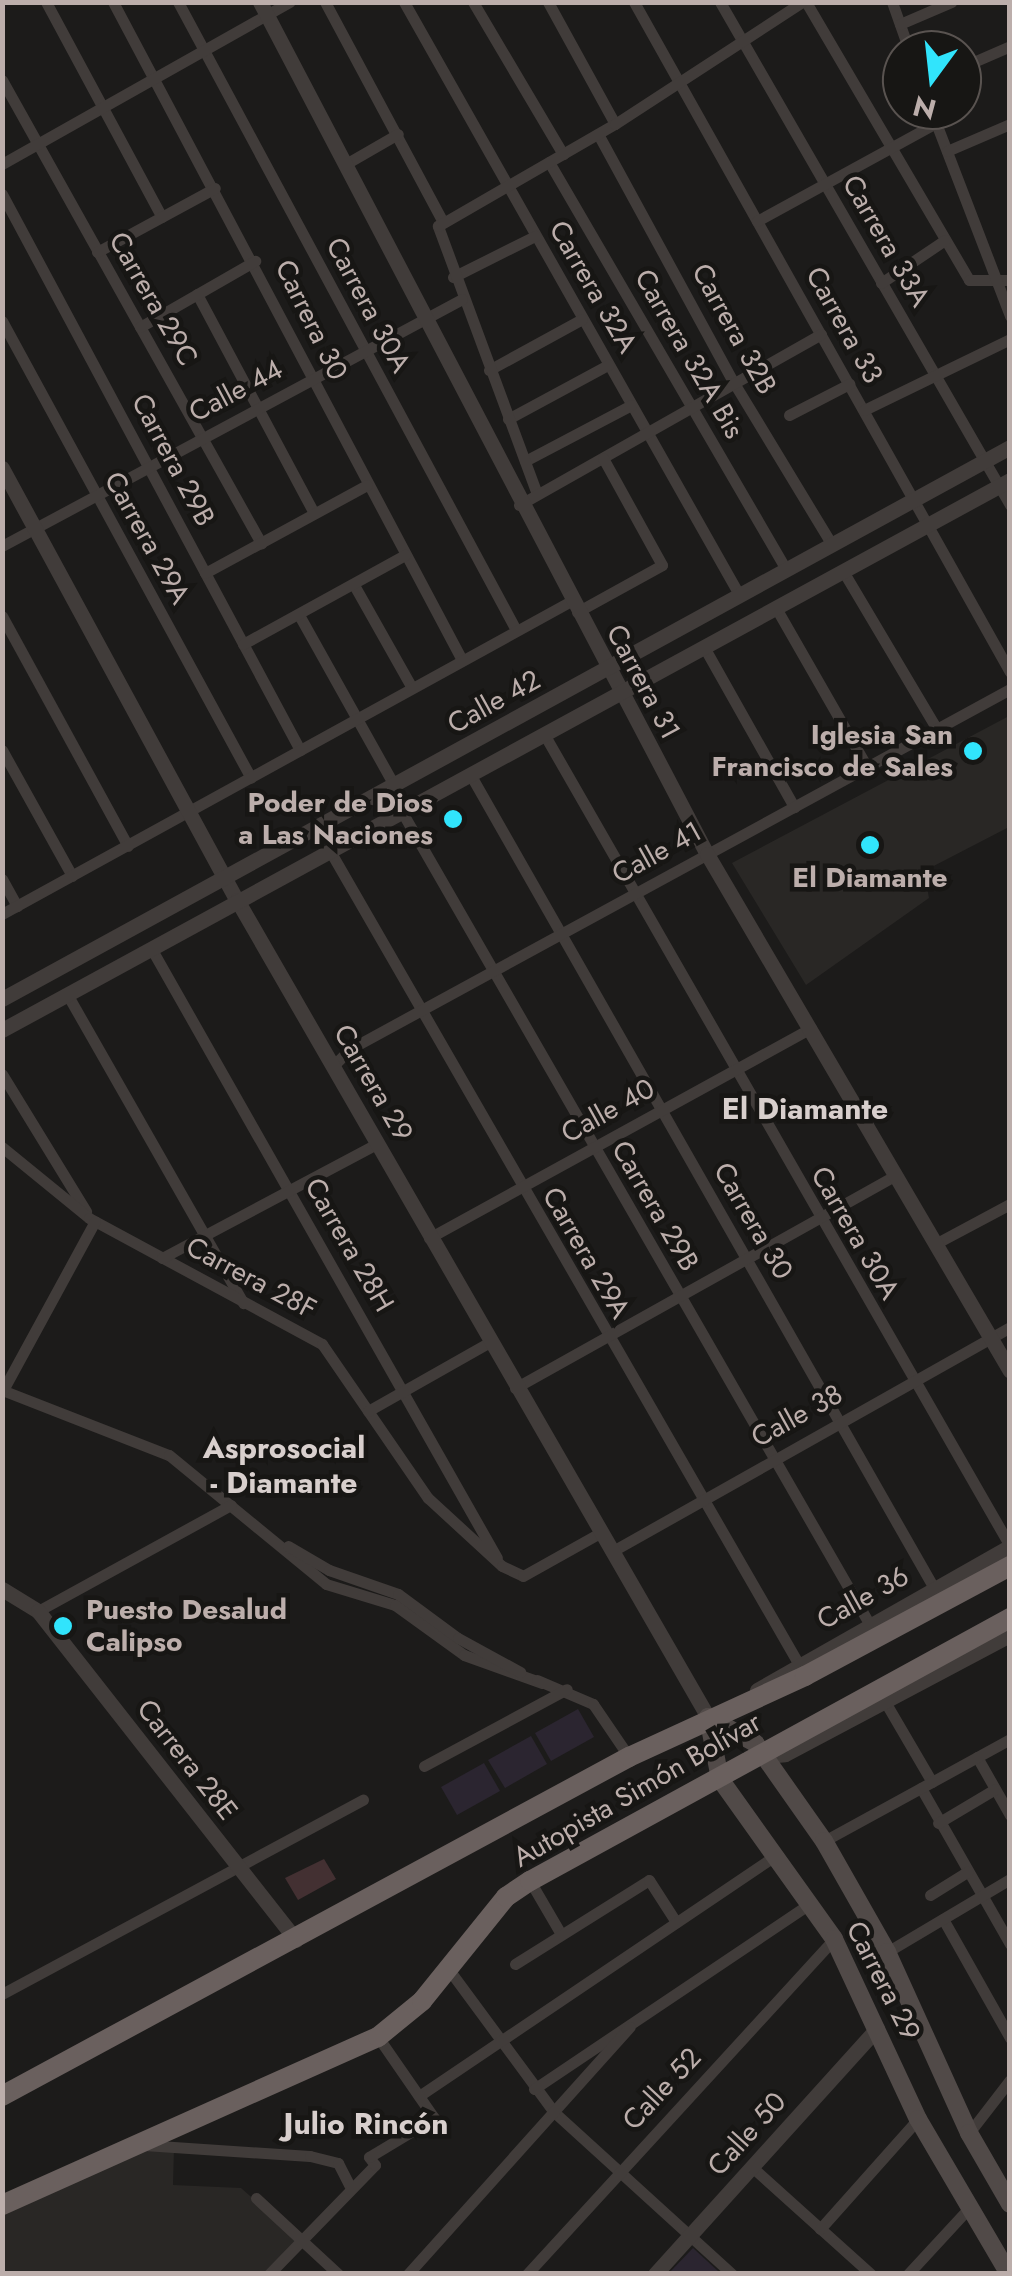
<!DOCTYPE html>
<meta charset="utf-8">
<style>
body{margin:0}
#map{position:relative;width:1012px;height:2276px;overflow:hidden;background:#1c1b1a;font-family:Jost,sans-serif}
div>[style]{position:absolute}
[style*='--x']{left:calc(var(--x)*1px);top:calc(var(--y)*1px);width:calc(var(--w)*1px);rotate:calc(var(--a)*1deg)}
.built>*{inset:0;background:#292725}
.green>*{inset:0;background:#2b2530}
.water>*{inset:0;background:#433032}
.minor>*{height:11px;margin:-5.5px;padding:0 5.5px;transform-origin:5.5px;border-radius:5.5px;background:#413c3a}
.tertiary>*{height:15px;margin:-7.5px;padding:0 7.5px;transform-origin:7.5px;border-radius:7.5px;background:#413c3a}
.secondary>*{height:18px;margin:-9px;padding:0 9px;transform-origin:9px;border-radius:9px;background:#514a48}
.trunk>*{height:20px;margin:-10px;padding:0 10px;transform-origin:10px;border-radius:10px;background:#6a605e}
.dots>*{width:28px;height:28px;translate:-50% -50%;box-sizing:border-box;border:5px solid #171614;border-radius:50%}
span{translate:-50% -50%;white-space:nowrap;text-align:center;line-height:1.15;-webkit-text-stroke:9px #171614;paint-order:stroke}
.street-label{font-size:28px;color:#bcaeab}
.poi-label{font-size:28px;color:#bcaeab;font-weight:700}
.right{translate:-100% -50%;text-align:right}
.left{translate:0 -50%;text-align:left}
.neighbourhood-label{font-size:30px;color:#d8cfcd;font-weight:700}
.frame{position:absolute;inset:0;border:5px solid #bcaeab;pointer-events:none}
.north{position:absolute;left:882px;top:30px;width:100px;height:100px;box-sizing:border-box;background:#171614;border:2px solid #595350;border-radius:50%;rotate:195deg;font-size:28px;font-weight:700;line-height:40px;text-align:center;color:#bcaeab}
.north::after{content:'';display:block;margin:auto;width:35px;height:45px;background:#31e4fc;clip-path:polygon(50% 0,100% 100%,50% 72%,0 100%)}
</style>
<div id="map">
<div class="built">
<div style="clip-path:polygon(1009px 716px,1009px 827px,924px 871px,929px 898px,806px 985px,732px 863px)"></div>
<div style="clip-path:polygon(130px 2144px,174px 2148px,173px 2185px,241px 2188px,300px 2240px,269px 2273px,3px 2274px,3px 2205px)"></div>
</div>
<div class="green">
<div style="clip-path:polygon(578px 1709px,594px 1737px,551px 1761px,535px 1733px)"></div>
<div style="clip-path:polygon(531px 1736px,547px 1764px,505px 1788px,488px 1760px)"></div>
<div style="clip-path:polygon(484px 1763px,500px 1791px,457px 1815px,441px 1787px)"></div>
<div style="clip-path:polygon(693px 2248px,719px 2272px,720px 2273px,669px 2273px)"></div>
</div>
<div class="water">
<div style="clip-path:polygon(324px 1859px,336px 1879px,298px 1900px,285px 1878px)"></div>
</div>
<div class="minor">
<div style="--x:46;--y:2;--w:244;--a:61.7"></div>
<div style="--x:113;--y:2;--w:745;--a:62.06"></div>
<div style="--x:178;--y:2;--w:713;--a:61.71"></div>
<div style="--x:325;--y:2;--w:250;--a:61.8"></div>
<div style="--x:404;--y:2;--w:682;--a:60.51"></div>
<div style="--x:473;--y:2;--w:177;--a:59.4"></div>
<div style="--x:548;--y:2;--w:139;--a:61.2"></div>
<div style="--x:634;--y:2;--w:768;--a:60.7"></div>
<div style="--x:720;--y:2;--w:581;--a:60.03"></div>
<div style="--x:806;--y:2;--w:322;--a:59.6"></div>
<div style="--x:969;--y:280;--w:41;--a:0"></div>
<div style="--x:892;--y:2;--w:51;--a:70.5"></div>
<div style="--x:900;--y:24;--w:56;--a:-23.3"></div>
<div style="--x:962;--y:67;--w:52;--a:-23.6"></div>
<div style="--x:2;--y:80;--w:531;--a:60.78"></div>
<div style="--x:931;--y:110;--w:221;--a:69"></div>
<div style="--x:598;--y:134;--w:284;--a:61.4"></div>
<div style="--x:734;--y:383;--w:189;--a:58.8"></div>
<div style="--x:947;--y:151;--w:69;--a:-23.2"></div>
<div style="--x:549;--y:162;--w:472;--a:59.8"></div>
<div style="--x:2;--y:164;--w:330;--a:-29.4"></div>
<div style="--x:344;--y:165;--w:62;--a:-29.9"></div>
<div style="--x:2;--y:194;--w:631;--a:61.81"></div>
<div style="--x:757;--y:221;--w:204;--a:-28.7"></div>
<div style="--x:97;--y:252;--w:134;--a:-28.5"></div>
<div style="--x:453;--y:277;--w:92;--a:-26.6"></div>
<div style="--x:881;--y:283;--w:77;--a:-33.9"></div>
<div style="--x:197;--y:294;--w:248;--a:61.9"></div>
<div style="--x:2;--y:321;--w:520;--a:61.42"></div>
<div style="--x:140;--y:327;--w:133;--a:-29.9"></div>
<div style="--x:489;--y:370;--w:106;--a:-28.7"></div>
<div style="--x:864;--y:410;--w:162;--a:-25.9"></div>
<div style="--x:789;--y:415;--w:68;--a:-27.3"></div>
<div style="--x:508;--y:419;--w:114;--a:-28.4"></div>
<div style="--x:525;--y:461;--w:120;--a:-27.8"></div>
<div style="--x:537;--y:494;--w:286;--a:-110.3"></div>
<div style="--x:438;--y:226;--w:204;--a:-30"></div>
<div style="--x:615;--y:124;--w:223;--a:-33.1"></div>
<div style="--x:519;--y:505;--w:347;--a:-29.5"></div>
<div style="--x:2;--y:546;--w:522;--a:-28.23"></div>
<div style="--x:843;--y:571;--w:184;--a:59.3"></div>
<div style="--x:205;--y:573;--w:184;--a:-28.5"></div>
<div style="--x:354;--y:585;--w:118;--a:60.6"></div>
<div style="--x:776;--y:608;--w:183;--a:60.2"></div>
<div style="--x:577;--y:612;--w:97;--a:-28.9"></div>
<div style="--x:662;--y:565;--w:122;--a:-118.9"></div>
<div style="--x:299;--y:615;--w:195;--a:60.8"></div>
<div style="--x:2;--y:616;--w:262;--a:61.3"></div>
<div style="--x:243;--y:644;--w:185;--a:-28.8"></div>
<div style="--x:704;--y:647;--w:184;--a:60.6"></div>
<div style="--x:544;--y:734;--w:936;--a:60.15"></div>
<div style="--x:2;--y:750;--w:144;--a:60.9"></div>
<div style="--x:470;--y:774;--w:937;--a:60.32"></div>
<div style="--x:402;--y:812;--w:936;--a:60.07"></div>
<div style="--x:330;--y:851;--w:945;--a:60.04"></div>
<div style="--x:2;--y:879;--w:31;--a:61"></div>
<div style="--x:2;--y:914;--w:649;--a:-28.81"></div>
<div style="--x:151;--y:948;--w:701;--a:60.44"></div>
<div style="--x:67;--y:994;--w:356;--a:60.3"></div>
<div style="--x:332;--y:1067;--w:25;--a:-45"></div>
<div style="--x:350;--y:1049;--w:752;--a:-28.61"></div>
<div style="--x:2;--y:1074;--w:161;--a:58.5"></div>
<div style="--x:2;--y:1147;--w:112;--a:39.2"></div>
<div style="--x:89;--y:1218;--w:265;--a:28.4"></div>
<div style="--x:322;--y:1344;--w:187;--a:55.5"></div>
<div style="--x:428;--y:1498;--w:100;--a:42.6"></div>
<div style="--x:502;--y:1566;--w:23;--a:25"></div>
<div style="--x:523;--y:1576;--w:88;--a:-29.2"></div>
<div style="--x:429;--y:1238;--w:436;--a:-28.8"></div>
<div style="--x:935;--y:1244;--w:85;--a:-28.1"></div>
<div style="--x:162;--y:1258;--w:242;--a:-28"></div>
<div style="--x:515;--y:1388;--w:435;--a:-29.2"></div>
<div style="--x:2;--y:1390;--w:179;--a:21.3"></div>
<div style="--x:169;--y:1455;--w:203;--a:39.4"></div>
<div style="--x:326;--y:1584;--w:72;--a:16.9"></div>
<div style="--x:395;--y:1605;--w:85;--a:35.9"></div>
<div style="--x:464;--y:1655;--w:83;--a:19.7"></div>
<div style="--x:3;--y:1390;--w:192;--a:-61.4"></div>
<div style="--x:368;--y:1411;--w:138;--a:-29.5"></div>
<div style="--x:288;--y:1546;--w:48;--a:30.3"></div>
<div style="--x:329;--y:1570;--w:73;--a:19.2"></div>
<div style="--x:398;--y:1594;--w:74;--a:36.3"></div>
<div style="--x:458;--y:1638;--w:71;--a:28.7"></div>
<div style="--x:611;--y:1552;--w:458;--a:-29.4"></div>
<div style="--x:38;--y:1611;--w:220;--a:-28.8"></div>
<div style="--x:537;--y:1680;--w:61;--a:23.2"></div>
<div style="--x:593;--y:1704;--w:64;--a:55.8"></div>
<div style="--x:884;--y:1700;--w:95;--a:59.7"></div>
<div style="--x:977;--y:1757;--w:67;--a:60.4"></div>
<div style="--x:424;--y:1766;--w:162;--a:-28.3"></div>
<div style="--x:921;--y:1788;--w:180;--a:60.3"></div>
<div style="--x:938;--y:1823;--w:66;--a:-30.8"></div>
<div style="--x:824;--y:1841;--w:212;--a:-28.7"></div>
<div style="--x:530;--y:1881;--w:61;--a:59.7"></div>
<div style="--x:930;--y:1895;--w:44;--a:-31.9"></div>
<div style="--x:943;--y:1919;--w:137;--a:60.6"></div>
<div style="--x:887;--y:1952;--w:143;--a:-30.7"></div>
<div style="--x:515;--y:1964;--w:158;--a:-32.1"></div>
<div style="--x:649;--y:1880;--w:50;--a:57.3"></div>
<div style="--x:447;--y:1967;--w:180;--a:53.6"></div>
<div style="--x:554;--y:2112;--w:241;--a:42.3"></div>
<div style="--x:2;--y:1994;--w:410;--a:-28.3"></div>
<div style="--x:534;--y:2089;--w:331;--a:-33.9"></div>
<div style="--x:419;--y:2096;--w:429;--a:-34"></div>
<div style="--x:969;--y:2133;--w:67;--a:-52.3"></div>
<div style="--x:144;--y:2145;--w:166;--a:3.8"></div>
<div style="--x:310;--y:2156;--w:29;--a:14"></div>
<div style="--x:338;--y:2163;--w:25;--a:63"></div>
<div style="--x:752;--y:2167;--w:160;--a:42"></div>
<div style="--x:256;--y:2198;--w:112;--a:42.8"></div>
<div style="--x:820;--y:2229;--w:147;--a:-48.3"></div>
<div style="--x:269;--y:2274;--w:152;--a:-45.8"></div>
<div style="--x:375;--y:2165;--w:10;--a:-127"></div>
<div style="--x:369;--y:2157;--w:76;--a:-31"></div>
<div style="--x:434;--y:2118;--w:98;--a:-124.7"></div>
<div style="--x:408;--y:2274;--w:332;--a:-48.1"></div>
<div style="--x:527;--y:2274;--w:454;--a:-47.5"></div>
<div style="--x:908;--y:2274;--w:90;--a:-47.3"></div>
</div>
<div class="tertiary">
<div style="--x:260;--y:2;--w:962;--a:62.32"></div>
<div style="--x:707;--y:854;--w:599;--a:59.63"></div>
<div style="--x:2;--y:468;--w:492;--a:61.5"></div>
<div style="--x:237;--y:900;--w:943;--a:60.04"></div>
<div style="--x:2;--y:999;--w:1149;--a:-28.71"></div>
<div style="--x:2;--y:1030;--w:1148;--a:-28.62"></div>
<div style="--x:2;--y:1589;--w:42;--a:31.4"></div>
<div style="--x:38;--y:1611;--w:418;--a:51.9"></div>
<div style="--x:757;--y:1690;--w:291;--a:-29.6"></div>
<div style="--x:764;--y:1756;--w:21;--a:-5"></div>
<div style="--x:785;--y:1754;--w:255;--a:-27.9"></div>
<div style="--x:655;--y:2274;--w:331;--a:-47.9"></div>
</div>
<div class="secondary">
<div style="--x:708;--y:1717;--w:63;--a:79"></div>
<div style="--x:720;--y:1779;--w:196;--a:54.5"></div>
<div style="--x:834;--y:1939;--w:199;--a:65"></div>
<div style="--x:918;--y:2119;--w:180;--a:59.6"></div>
<div style="--x:708;--y:1717;--w:54;--a:29"></div>
<div style="--x:755;--y:1743;--w:120;--a:54.9"></div>
<div style="--x:824;--y:1841;--w:128;--a:60.4"></div>
<div style="--x:887;--y:1952;--w:199;--a:65.6"></div>
<div style="--x:969;--y:2133;--w:82;--a:60"></div>
</div>
<div class="trunk">
<div style="--x:2;--y:2096;--w:713;--a:-28.4"></div>
<div style="--x:629;--y:1757;--w:194;--a:-24.7"></div>
<div style="--x:805;--y:1676;--w:233;--a:-28.2"></div>
<div style="--x:2;--y:2205;--w:412;--a:-24.1"></div>
<div style="--x:378;--y:2037;--w:57;--a:-39.3"></div>
<div style="--x:422;--y:2001;--w:134;--a:-51.1"></div>
<div style="--x:506;--y:1897;--w:29;--a:-34"></div>
<div style="--x:530;--y:1881;--w:547;--a:-28.72"></div>
</div>
<div class="dots">
<div style="left:973px;top:751px;background:#31e4fc"></div>
<div style="left:453px;top:819px;background:#31e4fc"></div>
<div style="left:870px;top:845px;background:#31e4fc"></div>
<div style="left:63px;top:1626px;background:#31e4fc"></div>
</div>
<div class="street-label">
<span style="left:886px;top:241px;rotate:60deg">Carrera 33A</span>
<span style="left:593px;top:287px;rotate:60deg">Carrera 32A</span>
<span style="left:153px;top:299px;rotate:60deg">Carrera 29C</span>
<span style="left:368px;top:305px;rotate:62deg">Carrera 30A</span>
<span style="left:311px;top:320px;rotate:64deg">Carrera 30</span>
<span style="left:844px;top:325px;rotate:61deg">Carrera 33</span>
<span style="left:734px;top:329px;rotate:61deg">Carrera 32B</span>
<span style="left:689px;top:354px;rotate:60deg">Carrera 32A Bis</span>
<span style="left:236px;top:391px;rotate:-28deg">Calle 44</span>
<span style="left:173px;top:460px;rotate:62deg">Carrera 29B</span>
<span style="left:147px;top:538px;rotate:61deg">Carrera 29A</span>
<span style="left:643px;top:682px;rotate:62deg">Carrera 31</span>
<span style="left:494px;top:702px;rotate:-29deg">Calle 42</span>
<span style="left:657px;top:853px;rotate:-29deg">Calle 41</span>
<span style="left:373px;top:1083px;rotate:60deg">Carrera 29</span>
<span style="left:608px;top:1111px;rotate:-29deg">Calle 40</span>
<span style="left:655px;top:1206px;rotate:60deg">Carrera 29B</span>
<span style="left:753px;top:1221px;rotate:60deg">Carrera 30</span>
<span style="left:855px;top:1233px;rotate:60deg">Carrera 30A</span>
<span style="left:349px;top:1245px;rotate:60deg">Carrera 28H</span>
<span style="left:586px;top:1253px;rotate:60deg">Carrera 29A</span>
<span style="left:251px;top:1278px;rotate:28deg">Carrera 28F</span>
<span style="left:797px;top:1416px;rotate:-29deg">Calle 38</span>
<span style="left:863px;top:1598px;rotate:-29deg">Calle 36</span>
<span style="left:187px;top:1760px;rotate:52deg">Carrera 28E</span>
<span style="left:637px;top:1790px;rotate:-30deg">Autopista Simón Bolívar</span>
<span style="left:883px;top:1981px;rotate:63deg">Carrera 29</span>
<span style="left:662px;top:2089px;rotate:-47deg">Calle 52</span>
<span style="left:747px;top:2134px;rotate:-48deg">Calle 50</span>
</div>
<div class="poi-label">
<span class="right" style="left:953px;top:751px">Iglesia San<br>Francisco de Sales</span>
<span class="right" style="left:433px;top:819px">Poder de Dios<br>a Las Naciones</span>
<span style="left:870px;top:878px">El Diamante</span>
<span class="left" style="left:86px;top:1626px">Puesto Desalud<br>Calipso</span>
</div>
<div class="neighbourhood-label">
<span style="left:805px;top:1109px">El Diamante</span>
<span style="left:284px;top:1465px">Asprosocial<br>- Diamante</span>
<span style="left:366px;top:2124px">Julio Rincón</span>
</div>
<div class="frame"></div>
<div class="north">N</div>
</div>
